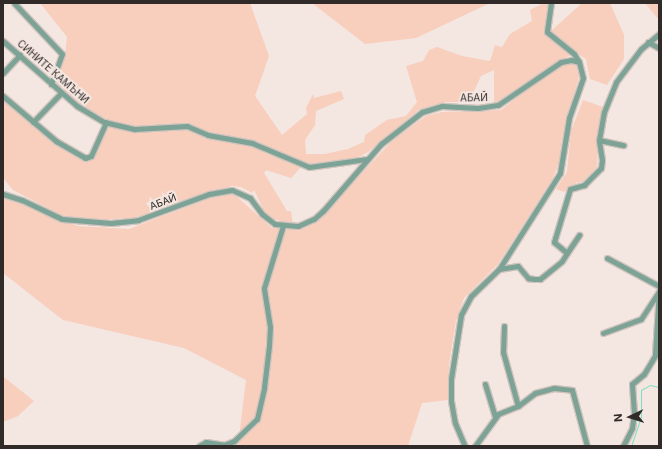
<!DOCTYPE html>
<meta charset="utf-8">
<style>
body{margin:0}
#map{position:relative;width:662px;height:449px;overflow:hidden;background:#f4e6e0;font-family:Inter,sans-serif}
div>[style]{position:absolute}
[style*='--x']{left:calc(var(--x)*1px);top:calc(var(--y)*1px);width:calc(var(--w)*1px);rotate:calc(var(--a)*1deg)}
.green>*{inset:0;background:#f8cebd}
.stream>*{height:1px;margin:-0.5px;padding:0 0.5px;transform-origin:0.5px;border-radius:0.5px;background:#7ee0c1}
.roads{filter:drop-shadow(1px 0 #d1c4bf) drop-shadow(-1px 0 #d1c4bf) drop-shadow(0 1px #d1c4bf) drop-shadow(0 -1px #d1c4bf)}
.minor>*{height:5px;margin:-2.5px;padding:0 2.5px;transform-origin:2.5px;border-radius:2.5px;background:#7ca395}
span{translate:-50% -50%;white-space:nowrap;text-align:center;line-height:1.15;-webkit-text-stroke:4px #f4e6e0;paint-order:stroke}
.street-label{font-size:10px;color:#302b28}
.frame{position:absolute;inset:0;border:4px solid #302b28;pointer-events:none}
.north{position:absolute;left:610px;top:397px;width:40px;height:40px;-webkit-text-stroke:3px #f4e6e0;paint-order:stroke;rotate:266deg;font-size:11px;font-weight:700;line-height:16px;text-align:center;color:#302b28}
.north::after{content:'';display:block;margin:auto;width:14px;height:18px;background:#302b28;clip-path:polygon(50% 0,100% 100%,50% 72%,0 100%)}
</style>
<div id="map">
<div class="green">
<div style="clip-path:polygon(40px 3px,250px 3px,269px 56px,255px 96px,282px 135px,307px 114px,306px 108px,313px 94px,314px 98px,341px 91px,344px 99px,316px 111px,315px 125px,305px 140px,306px 154px,325px 154px,348px 149px,364px 142px,365px 135px,387px 120px,406px 116px,417px 102px,406px 66px,423px 61px,429px 50px,437px 47px,462px 56px,490px 61px,495px 45px,502px 47px,510px 34px,532px 21px,530px 10px,544px 3px,549px 3px,544px 33px,570px 55px,500px 102px,494px 102px,494px 70px,481px 76px,469px 102px,447px 102px,420px 109px,368px 152px,355px 159px,303px 165px,291px 178px,266px 170px,264px 173px,287px 211px,291px 211px,293px 225px,271px 218px,264px 211px,254px 190px,252px 193px,241px 187px,232px 186px,203px 194px,161px 210px,149px 201px,146px 204px,154px 212px,133px 218px,92px 220px,61px 215px,13px 190px,3px 178px,3px 98px,56px 143px,89px 158px,107px 120px,83px 110px,54px 85px,65px 56px,67px 37px)"></div>
<div style="clip-path:polygon(312px 3px,490px 3px,416px 38px,365px 44px)"></div>
<div style="clip-path:polygon(582px 3px,610px 3px,624px 35px,624px 59px,607px 85px,590px 79px,586px 59px,561px 42px,551px 31px)"></div>
<div style="clip-path:polygon(645px 3px,659px 3px,659px 20px)"></div>
<div style="clip-path:polygon(568px 63px,576px 64px,580px 73px,562px 138px,559px 163px,552px 180px,498px 264px,464px 298px,456px 321px,449px 364px,448px 400px,422px 403px,408px 446px,238px 446px,246px 380px,184px 348px,63px 320px,3px 273px,3px 197px,78px 226px,129px 229px,221px 194px,235px 195px,272px 228px,305px 228px,316px 222px,393px 140px,426px 116px,442px 112px,501px 110px,553px 70px)"></div>
<div style="clip-path:polygon(583px 100px,603px 107px,598px 133px,597px 167px,585px 181px,576px 183px,564px 192px,556px 189px,567px 172px,571px 131px)"></div>
<div style="clip-path:polygon(5px 378px,34px 401px,18px 416px,3px 422px,3px 379px)"></div>
</div>
<div class="stream">
<div style="--x:631;--y:446;--w:31;--a:-71"></div>
<div style="--x:641;--y:417;--w:27;--a:-90"></div>
<div style="--x:641;--y:390;--w:10;--a:-29"></div>
<div style="--x:650;--y:385;--w:9;--a:13"></div>
</div>
<div class="roads">
<div class="minor">
<div style="--x:14;--y:3;--w:70;--a:46.7"></div>
<div style="--x:62;--y:54;--w:32;--a:110"></div>
<div style="--x:551;--y:3;--w:29;--a:98"></div>
<div style="--x:547;--y:32;--w:35;--a:39"></div>
<div style="--x:574;--y:54;--w:9;--a:58"></div>
<div style="--x:3;--y:41;--w:98;--a:41.3"></div>
<div style="--x:77;--y:106;--w:31;--a:31"></div>
<div style="--x:104;--y:122;--w:32;--a:13"></div>
<div style="--x:135;--y:129;--w:52;--a:-3.3"></div>
<div style="--x:187;--y:126;--w:23;--a:23"></div>
<div style="--x:208;--y:135;--w:45;--a:10.3"></div>
<div style="--x:252;--y:143;--w:62;--a:22.8"></div>
<div style="--x:309;--y:167;--w:59;--a:-7.9"></div>
<div style="--x:648;--y:42;--w:13;--a:29"></div>
<div style="--x:3;--y:73;--w:25;--a:-47"></div>
<div style="--x:3;--y:96;--w:70;--a:40.3"></div>
<div style="--x:56;--y:141;--w:34;--a:30"></div>
<div style="--x:85;--y:158;--w:6;--a:-18"></div>
<div style="--x:91;--y:156;--w:37;--a:-66"></div>
<div style="--x:33;--y:122;--w:40;--a:-46"></div>
<div style="--x:599;--y:140;--w:25;--a:12"></div>
<div style="--x:3;--y:194;--w:20;--a:18"></div>
<div style="--x:22;--y:200;--w:44;--a:25.4"></div>
<div style="--x:62;--y:219;--w:49;--a:4.7"></div>
<div style="--x:111;--y:223;--w:27;--a:-6"></div>
<div style="--x:138;--y:220;--w:76;--a:-20.1"></div>
<div style="--x:209;--y:194;--w:23;--a:-10"></div>
<div style="--x:232;--y:190;--w:20;--a:24"></div>
<div style="--x:250;--y:198;--w:20;--a:53"></div>
<div style="--x:262;--y:214;--w:16;--a:38"></div>
<div style="--x:275;--y:224;--w:23;--a:5"></div>
<div style="--x:298;--y:226;--w:17;--a:-24"></div>
<div style="--x:314;--y:219;--w:12;--a:-42"></div>
<div style="--x:323;--y:211;--w:89;--a:-49.1"></div>
<div style="--x:381;--y:144;--w:52;--a:-38"></div>
<div style="--x:422;--y:112;--w:21;--a:-17"></div>
<div style="--x:442;--y:106;--w:36;--a:3"></div>
<div style="--x:478;--y:108;--w:20;--a:-9"></div>
<div style="--x:498;--y:105;--w:76;--a:-34.3"></div>
<div style="--x:561;--y:62;--w:10;--a:-11"></div>
<div style="--x:571;--y:60;--w:8;--a:14"></div>
<div style="--x:579;--y:62;--w:16;--a:76"></div>
<div style="--x:583;--y:78;--w:42;--a:109.3"></div>
<div style="--x:569;--y:118;--w:56;--a:99.3"></div>
<div style="--x:560;--y:173;--w:114;--a:122.4"></div>
<div style="--x:499;--y:269;--w:39;--a:136"></div>
<div style="--x:471;--y:296;--w:21;--a:118"></div>
<div style="--x:461;--y:315;--w:65;--a:98.9"></div>
<div style="--x:451;--y:379;--w:22;--a:90"></div>
<div style="--x:451;--y:401;--w:22;--a:80"></div>
<div style="--x:455;--y:423;--w:25;--a:67"></div>
<div style="--x:567;--y:253;--w:22;--a:-56"></div>
<div style="--x:607;--y:258;--w:59;--a:28.3"></div>
<div style="--x:499;--y:269;--w:19;--a:-9"></div>
<div style="--x:518;--y:266;--w:16;--a:50"></div>
<div style="--x:528;--y:278;--w:6;--a:9"></div>
<div style="--x:534;--y:279;--w:6;--a:0"></div>
<div style="--x:540;--y:279;--w:28;--a:-39"></div>
<div style="--x:562;--y:261;--w:9;--a:-58"></div>
<div style="--x:567;--y:253;--w:17;--a:-140"></div>
<div style="--x:554;--y:242;--w:55;--a:-73.2"></div>
<div style="--x:570;--y:189;--w:15;--a:-16"></div>
<div style="--x:584;--y:185;--w:24;--a:-45"></div>
<div style="--x:601;--y:168;--w:8;--a:-83"></div>
<div style="--x:602;--y:160;--w:20;--a:-99"></div>
<div style="--x:599;--y:140;--w:28;--a:-80"></div>
<div style="--x:604;--y:112;--w:32;--a:-68"></div>
<div style="--x:616;--y:82;--w:41;--a:-52.9"></div>
<div style="--x:641;--y:49;--w:23;--a:-40"></div>
<div style="--x:504;--y:326;--w:26;--a:92"></div>
<div style="--x:503;--y:352;--w:56;--a:74.5"></div>
<div style="--x:603;--y:333;--w:40;--a:-20.2"></div>
<div style="--x:641;--y:319;--w:31;--a:-57"></div>
<div style="--x:655;--y:354;--w:63;--a:-86.4"></div>
<div style="--x:485;--y:384;--w:34;--a:73"></div>
<div style="--x:199;--y:446;--w:8;--a:-30"></div>
<div style="--x:206;--y:442;--w:18;--a:9"></div>
<div style="--x:224;--y:445;--w:11;--a:-22"></div>
<div style="--x:234;--y:441;--w:32;--a:-44"></div>
<div style="--x:257;--y:419;--w:32;--a:-77"></div>
<div style="--x:264;--y:388;--w:42;--a:-83.2"></div>
<div style="--x:269;--y:346;--w:19;--a:-87"></div>
<div style="--x:270;--y:327;--w:39;--a:-99"></div>
<div style="--x:264;--y:288;--w:65;--a:-73"></div>
<div style="--x:475;--y:446;--w:39;--a:-54"></div>
<div style="--x:498;--y:414;--w:22;--a:-22"></div>
<div style="--x:518;--y:406;--w:21;--a:-37"></div>
<div style="--x:535;--y:393;--w:20;--a:-15"></div>
<div style="--x:554;--y:388;--w:18;--a:6"></div>
<div style="--x:572;--y:390;--w:58;--a:75"></div>
<div style="--x:623;--y:446;--w:20;--a:-63"></div>
<div style="--x:632;--y:428;--w:15;--a:-82"></div>
<div style="--x:634;--y:413;--w:29;--a:-94"></div>
<div style="--x:632;--y:384;--w:16;--a:-40"></div>
<div style="--x:644;--y:374;--w:29;--a:-59"></div>
</div>
</div>
<div class="street-label">
<span style="left:53px;top:72px;rotate:41deg">СИНИТЕ КАМЪНИ</span>
<span style="left:474px;top:98px;rotate:-1deg">АБАЙ</span>
<span style="left:163px;top:202px;rotate:-21deg">АБАЙ</span>
</div>
<div class="frame"></div>
<div class="north">N</div>
</div>
